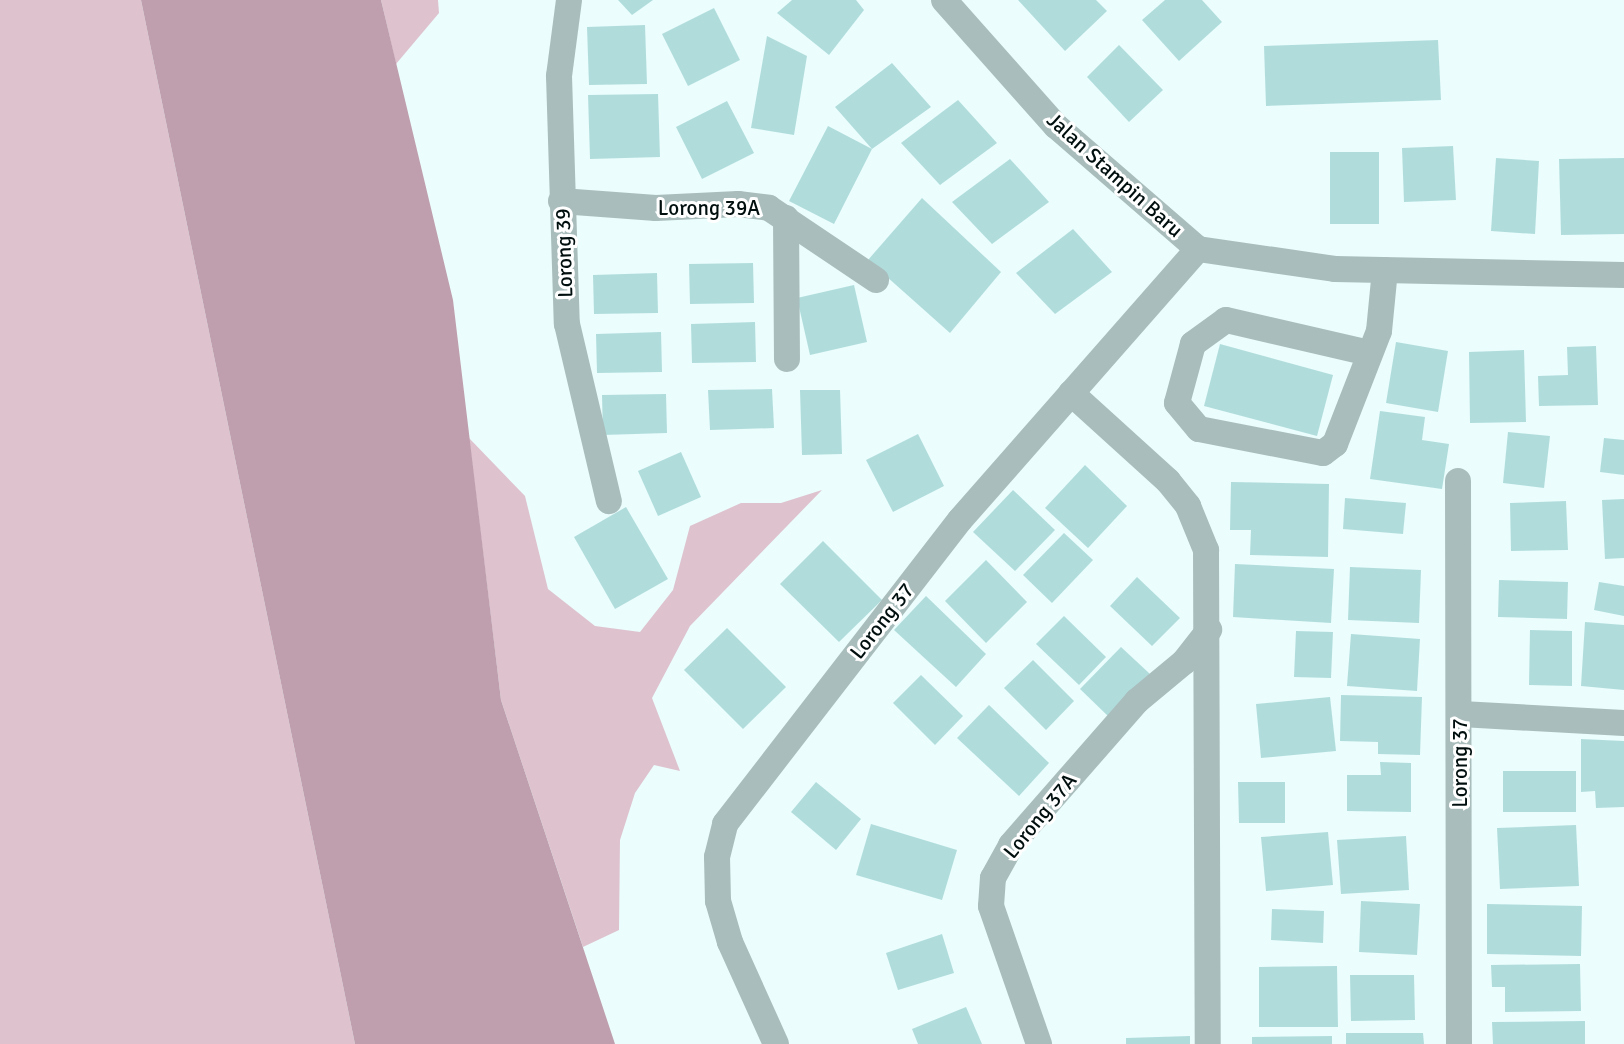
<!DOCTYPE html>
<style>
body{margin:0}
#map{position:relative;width:1624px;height:1044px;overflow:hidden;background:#ebfdfd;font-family:Signika,sans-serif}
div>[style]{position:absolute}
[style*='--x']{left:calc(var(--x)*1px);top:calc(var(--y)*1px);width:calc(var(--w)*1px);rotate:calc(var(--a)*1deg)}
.green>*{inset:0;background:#dec3ce}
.water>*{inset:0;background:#bf9fad}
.building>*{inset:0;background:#b0dddc}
.minor>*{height:26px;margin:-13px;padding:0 13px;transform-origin:13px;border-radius:13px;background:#aabdbd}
span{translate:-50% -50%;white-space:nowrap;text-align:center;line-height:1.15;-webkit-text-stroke:6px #fff;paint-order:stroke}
.street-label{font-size:21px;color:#010e0e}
</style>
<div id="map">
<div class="green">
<div style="clip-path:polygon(0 0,141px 0,355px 1044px,0 1044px)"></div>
<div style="clip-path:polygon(381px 0,438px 0,439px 13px,396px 64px)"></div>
<div style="clip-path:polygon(469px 438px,525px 496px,548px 589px,595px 626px,640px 632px,673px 590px,690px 526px,741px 503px,781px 503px,822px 490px,690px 626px,652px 698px,680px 771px,654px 765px,635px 793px,620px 840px,619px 930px,583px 947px,501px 700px)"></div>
</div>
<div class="water">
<div style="clip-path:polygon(141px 0,381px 0,453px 300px,501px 700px,615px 1044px,355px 1044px)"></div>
</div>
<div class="building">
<div style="clip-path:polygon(618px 0,653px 0,632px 15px)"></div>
<div style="clip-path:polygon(792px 0,856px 0,864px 10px,829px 55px,777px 13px)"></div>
<div style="clip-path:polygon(1018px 0,1096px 0,1107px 11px,1065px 51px)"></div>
<div style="clip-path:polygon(1165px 0,1202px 0,1222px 22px,1179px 61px,1142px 20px)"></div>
<div style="clip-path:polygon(714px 8px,740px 60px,688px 86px,662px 34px)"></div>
<div style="clip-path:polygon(645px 25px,647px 84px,589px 85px,587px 27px)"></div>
<div style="clip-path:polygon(767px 36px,807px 56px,794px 135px,751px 128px)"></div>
<div style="clip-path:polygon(1438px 40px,1441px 100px,1266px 106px,1264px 46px)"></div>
<div style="clip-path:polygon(1119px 45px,1163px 90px,1129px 122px,1087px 77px)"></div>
<div style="clip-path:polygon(892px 63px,931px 107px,872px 149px,834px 224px,789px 201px,828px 126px,872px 149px,835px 107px)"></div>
<div style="clip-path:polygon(658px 94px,660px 157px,590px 159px,588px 95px)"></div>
<div style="clip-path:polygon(958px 100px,997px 143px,940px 185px,901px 143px)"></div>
<div style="clip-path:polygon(727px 101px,754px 153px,702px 179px,676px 127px)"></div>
<div style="clip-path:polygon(1453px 146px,1456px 200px,1404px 202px,1402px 148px)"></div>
<div style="clip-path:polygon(1330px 152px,1379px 152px,1379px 224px,1330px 224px)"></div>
<div style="clip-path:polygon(1496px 158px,1539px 161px,1535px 234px,1491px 231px)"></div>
<div style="clip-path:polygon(1624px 158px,1624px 234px,1561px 235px,1559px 159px)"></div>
<div style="clip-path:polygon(1010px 159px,1049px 202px,992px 244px,952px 202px)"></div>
<div style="clip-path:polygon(922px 198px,1001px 272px,950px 333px,868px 260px)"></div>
<div style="clip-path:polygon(1073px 229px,1112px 272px,1055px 314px,1016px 273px)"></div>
<div style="clip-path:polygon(753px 263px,754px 303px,690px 304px,689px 264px)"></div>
<div style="clip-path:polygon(657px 273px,658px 313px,594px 314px,593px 275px)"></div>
<div style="clip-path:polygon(854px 285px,867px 342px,810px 355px,797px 298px)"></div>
<div style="clip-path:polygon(755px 322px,756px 362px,692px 363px,691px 324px)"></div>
<div style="clip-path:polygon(661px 332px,662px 372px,597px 373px,596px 334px)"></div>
<div style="clip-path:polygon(1396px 342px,1448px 351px,1438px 412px,1386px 403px)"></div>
<div style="clip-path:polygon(1220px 344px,1333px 375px,1317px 436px,1204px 406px)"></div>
<div style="clip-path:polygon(1596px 346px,1598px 405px,1539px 406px,1538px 376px,1568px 375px,1567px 347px)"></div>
<div style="clip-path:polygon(1524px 350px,1526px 422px,1470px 423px,1469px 352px)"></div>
<div style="clip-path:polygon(772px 389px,774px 428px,710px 430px,708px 390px)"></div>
<div style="clip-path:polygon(800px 390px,840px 390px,842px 454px,802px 455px)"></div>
<div style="clip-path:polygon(666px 394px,667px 433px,603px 435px,602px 395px)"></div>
<div style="clip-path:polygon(1380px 411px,1425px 417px,1422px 440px,1449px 444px,1442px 489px,1370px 479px)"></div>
<div style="clip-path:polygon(1508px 432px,1550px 436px,1544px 488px,1503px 483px)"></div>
<div style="clip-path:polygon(918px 434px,944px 486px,893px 512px,866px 460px)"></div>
<div style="clip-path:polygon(1604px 438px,1624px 440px,1624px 475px,1600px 472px)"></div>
<div style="clip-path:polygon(681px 452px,701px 497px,658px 516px,638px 471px)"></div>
<div style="clip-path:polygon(1085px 465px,1127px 506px,1088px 548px,1045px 508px)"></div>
<div style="clip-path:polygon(1231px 482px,1329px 484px,1328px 557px,1250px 555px,1251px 530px,1230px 530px)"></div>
<div style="clip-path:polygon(1013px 490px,1055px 530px,1015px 571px,973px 532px)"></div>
<div style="clip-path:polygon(1345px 498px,1406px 503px,1403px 534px,1343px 529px)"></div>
<div style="clip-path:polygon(1624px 499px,1624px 558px,1605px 559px,1602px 500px)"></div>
<div style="clip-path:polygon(1566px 501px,1568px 550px,1511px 551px,1510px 503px)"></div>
<div style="clip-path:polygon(626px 507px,668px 579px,615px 609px,574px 537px)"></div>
<div style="clip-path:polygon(1064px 533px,1093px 560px,1052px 603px,1023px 575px)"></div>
<div style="clip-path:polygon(823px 541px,882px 600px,839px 642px,780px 584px)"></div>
<div style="clip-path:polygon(986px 560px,1027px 602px,986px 643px,945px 601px)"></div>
<div style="clip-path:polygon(1235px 564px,1334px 569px,1331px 623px,1233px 617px)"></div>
<div style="clip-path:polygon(1350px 567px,1421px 570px,1419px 623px,1348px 620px)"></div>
<div style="clip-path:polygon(1137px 577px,1180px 618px,1152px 646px,1110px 606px)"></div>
<div style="clip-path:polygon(1499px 580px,1568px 582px,1567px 619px,1498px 617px)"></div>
<div style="clip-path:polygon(1599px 582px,1624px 586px,1624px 616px,1594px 610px)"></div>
<div style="clip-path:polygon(926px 596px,986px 654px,956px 687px,894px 630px)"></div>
<div style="clip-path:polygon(1064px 616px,1106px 657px,1079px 685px,1036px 644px)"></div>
<div style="clip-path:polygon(1585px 622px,1624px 625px,1624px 690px,1581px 686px)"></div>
<div style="clip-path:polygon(727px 628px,786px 687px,743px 729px,684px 670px)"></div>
<div style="clip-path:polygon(1530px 630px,1572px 631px,1572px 686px,1529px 685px)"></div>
<div style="clip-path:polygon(1296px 631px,1333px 632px,1331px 678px,1294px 677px)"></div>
<div style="clip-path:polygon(1351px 634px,1420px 639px,1417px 691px,1347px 686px)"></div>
<div style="clip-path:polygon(1121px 647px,1150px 674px,1109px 717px,1080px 689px)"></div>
<div style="clip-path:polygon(1033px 660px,1074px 701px,1046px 730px,1004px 688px)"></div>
<div style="clip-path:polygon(921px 675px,963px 716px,935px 745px,893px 703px)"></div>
<div style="clip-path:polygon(1341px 695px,1422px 697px,1420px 755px,1378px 754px,1378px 742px,1340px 741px)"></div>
<div style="clip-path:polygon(1330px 697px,1336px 751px,1261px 758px,1256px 704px)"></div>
<div style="clip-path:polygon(989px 705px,1049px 763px,1019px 796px,957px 738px)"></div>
<div style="clip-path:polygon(1581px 739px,1624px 741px,1624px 807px,1596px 808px,1595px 791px,1581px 792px)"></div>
<div style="clip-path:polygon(1380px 762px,1411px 763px,1411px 812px,1347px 811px,1347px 775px,1381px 775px)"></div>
<div style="clip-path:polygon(1503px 771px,1576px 771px,1576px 812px,1503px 812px)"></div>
<div style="clip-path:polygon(816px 782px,861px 819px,836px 850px,791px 812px)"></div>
<div style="clip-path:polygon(1238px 782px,1285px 782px,1285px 823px,1239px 823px)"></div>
<div style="clip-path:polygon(871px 824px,957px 850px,942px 900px,856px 875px)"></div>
<div style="clip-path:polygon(1576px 825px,1579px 886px,1500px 889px,1497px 828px)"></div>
<div style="clip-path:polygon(1328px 832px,1333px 885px,1266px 891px,1261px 837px)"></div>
<div style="clip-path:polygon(1406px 836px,1409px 890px,1341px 894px,1337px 840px)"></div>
<div style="clip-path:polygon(1361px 901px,1420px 904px,1417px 955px,1359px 952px)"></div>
<div style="clip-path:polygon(1487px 904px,1582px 906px,1581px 956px,1487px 954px)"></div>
<div style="clip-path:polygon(1272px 909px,1324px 911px,1323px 943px,1271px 940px)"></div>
<div style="clip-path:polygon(942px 934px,954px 973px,898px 990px,886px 953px)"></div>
<div style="clip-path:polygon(1580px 964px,1581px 1011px,1505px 1012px,1505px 987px,1492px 987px,1491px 965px)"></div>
<div style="clip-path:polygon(1337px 966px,1338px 1027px,1259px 1027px,1259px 967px)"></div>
<div style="clip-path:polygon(1350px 975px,1414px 975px,1415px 1020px,1351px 1021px)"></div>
<div style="clip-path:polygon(966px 1007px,982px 1044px,918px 1044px,912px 1029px)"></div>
<div style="clip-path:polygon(1585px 1021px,1585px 1044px,1493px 1044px,1492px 1022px)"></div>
<div style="clip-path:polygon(1346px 1033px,1423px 1033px,1424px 1044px,1346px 1044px)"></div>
<div style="clip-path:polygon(1190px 1036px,1190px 1044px,1126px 1044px,1126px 1038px)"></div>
<div style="clip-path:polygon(1332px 1036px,1332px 1044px,1252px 1044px,1252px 1037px)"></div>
</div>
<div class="minor">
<div style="--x:569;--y:0;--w:77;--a:97.5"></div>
<div style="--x:559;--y:76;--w:248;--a:88.2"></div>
<div style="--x:567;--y:324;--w:182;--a:76.7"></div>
<div style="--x:944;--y:0;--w:169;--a:48.4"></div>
<div style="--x:1056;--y:126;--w:188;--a:40.9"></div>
<div style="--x:1198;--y:249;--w:138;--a:8.3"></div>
<div style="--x:1335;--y:269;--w:289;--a:1.2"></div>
<div style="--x:561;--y:201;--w:95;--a:4.2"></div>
<div style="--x:656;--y:208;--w:82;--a:-2.8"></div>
<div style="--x:738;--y:204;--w:31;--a:7"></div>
<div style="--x:769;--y:208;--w:129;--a:33.9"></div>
<div style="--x:786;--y:218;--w:141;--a:89.6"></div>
<div style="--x:1369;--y:353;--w:147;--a:-167"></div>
<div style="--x:1226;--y:320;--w:41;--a:144"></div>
<div style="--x:1193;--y:344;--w:61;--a:105.2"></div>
<div style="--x:1177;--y:403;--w:34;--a:50"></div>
<div style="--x:1199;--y:429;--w:126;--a:11"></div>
<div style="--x:1323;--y:453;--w:15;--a:-37"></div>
<div style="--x:1335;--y:444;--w:121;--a:-68.7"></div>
<div style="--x:1379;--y:331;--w:61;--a:-84.4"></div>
<div style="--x:1071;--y:393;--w:131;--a:42.2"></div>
<div style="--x:1168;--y:481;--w:32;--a:51"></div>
<div style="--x:1188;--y:506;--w:48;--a:67.8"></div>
<div style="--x:1206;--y:550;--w:494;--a:89.8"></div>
<div style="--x:1458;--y:481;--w:563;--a:89.9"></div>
<div style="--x:1461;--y:714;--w:163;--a:3.2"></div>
<div style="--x:776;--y:1044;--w:112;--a:-114.3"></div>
<div style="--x:730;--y:942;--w:43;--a:-106.3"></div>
<div style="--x:718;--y:901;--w:44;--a:-91.3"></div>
<div style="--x:717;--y:857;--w:34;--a:-76"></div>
<div style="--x:725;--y:824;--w:384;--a:-52.3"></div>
<div style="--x:960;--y:520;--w:361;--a:-48.7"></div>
<div style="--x:1039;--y:1044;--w:146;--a:-109.2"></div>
<div style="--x:991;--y:906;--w:28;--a:-86"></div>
<div style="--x:993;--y:878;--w:38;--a:-61"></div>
<div style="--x:1011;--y:845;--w:191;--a:-48.8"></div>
<div style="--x:1137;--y:701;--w:61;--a:-39.7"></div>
<div style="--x:1184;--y:662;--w:41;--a:-52"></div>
</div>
<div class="street-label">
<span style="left:1115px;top:175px;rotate:42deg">Jalan Stampin Baru</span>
<span style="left:709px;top:208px">Lorong 39A</span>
<span style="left:564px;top:253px;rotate:-92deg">Lorong 39</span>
<span style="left:882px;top:621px;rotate:-52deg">Lorong 37</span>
<span style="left:1460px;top:763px;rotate:-90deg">Lorong 37</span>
<span style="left:1040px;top:816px;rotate:-51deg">Lorong 37A</span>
</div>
</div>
